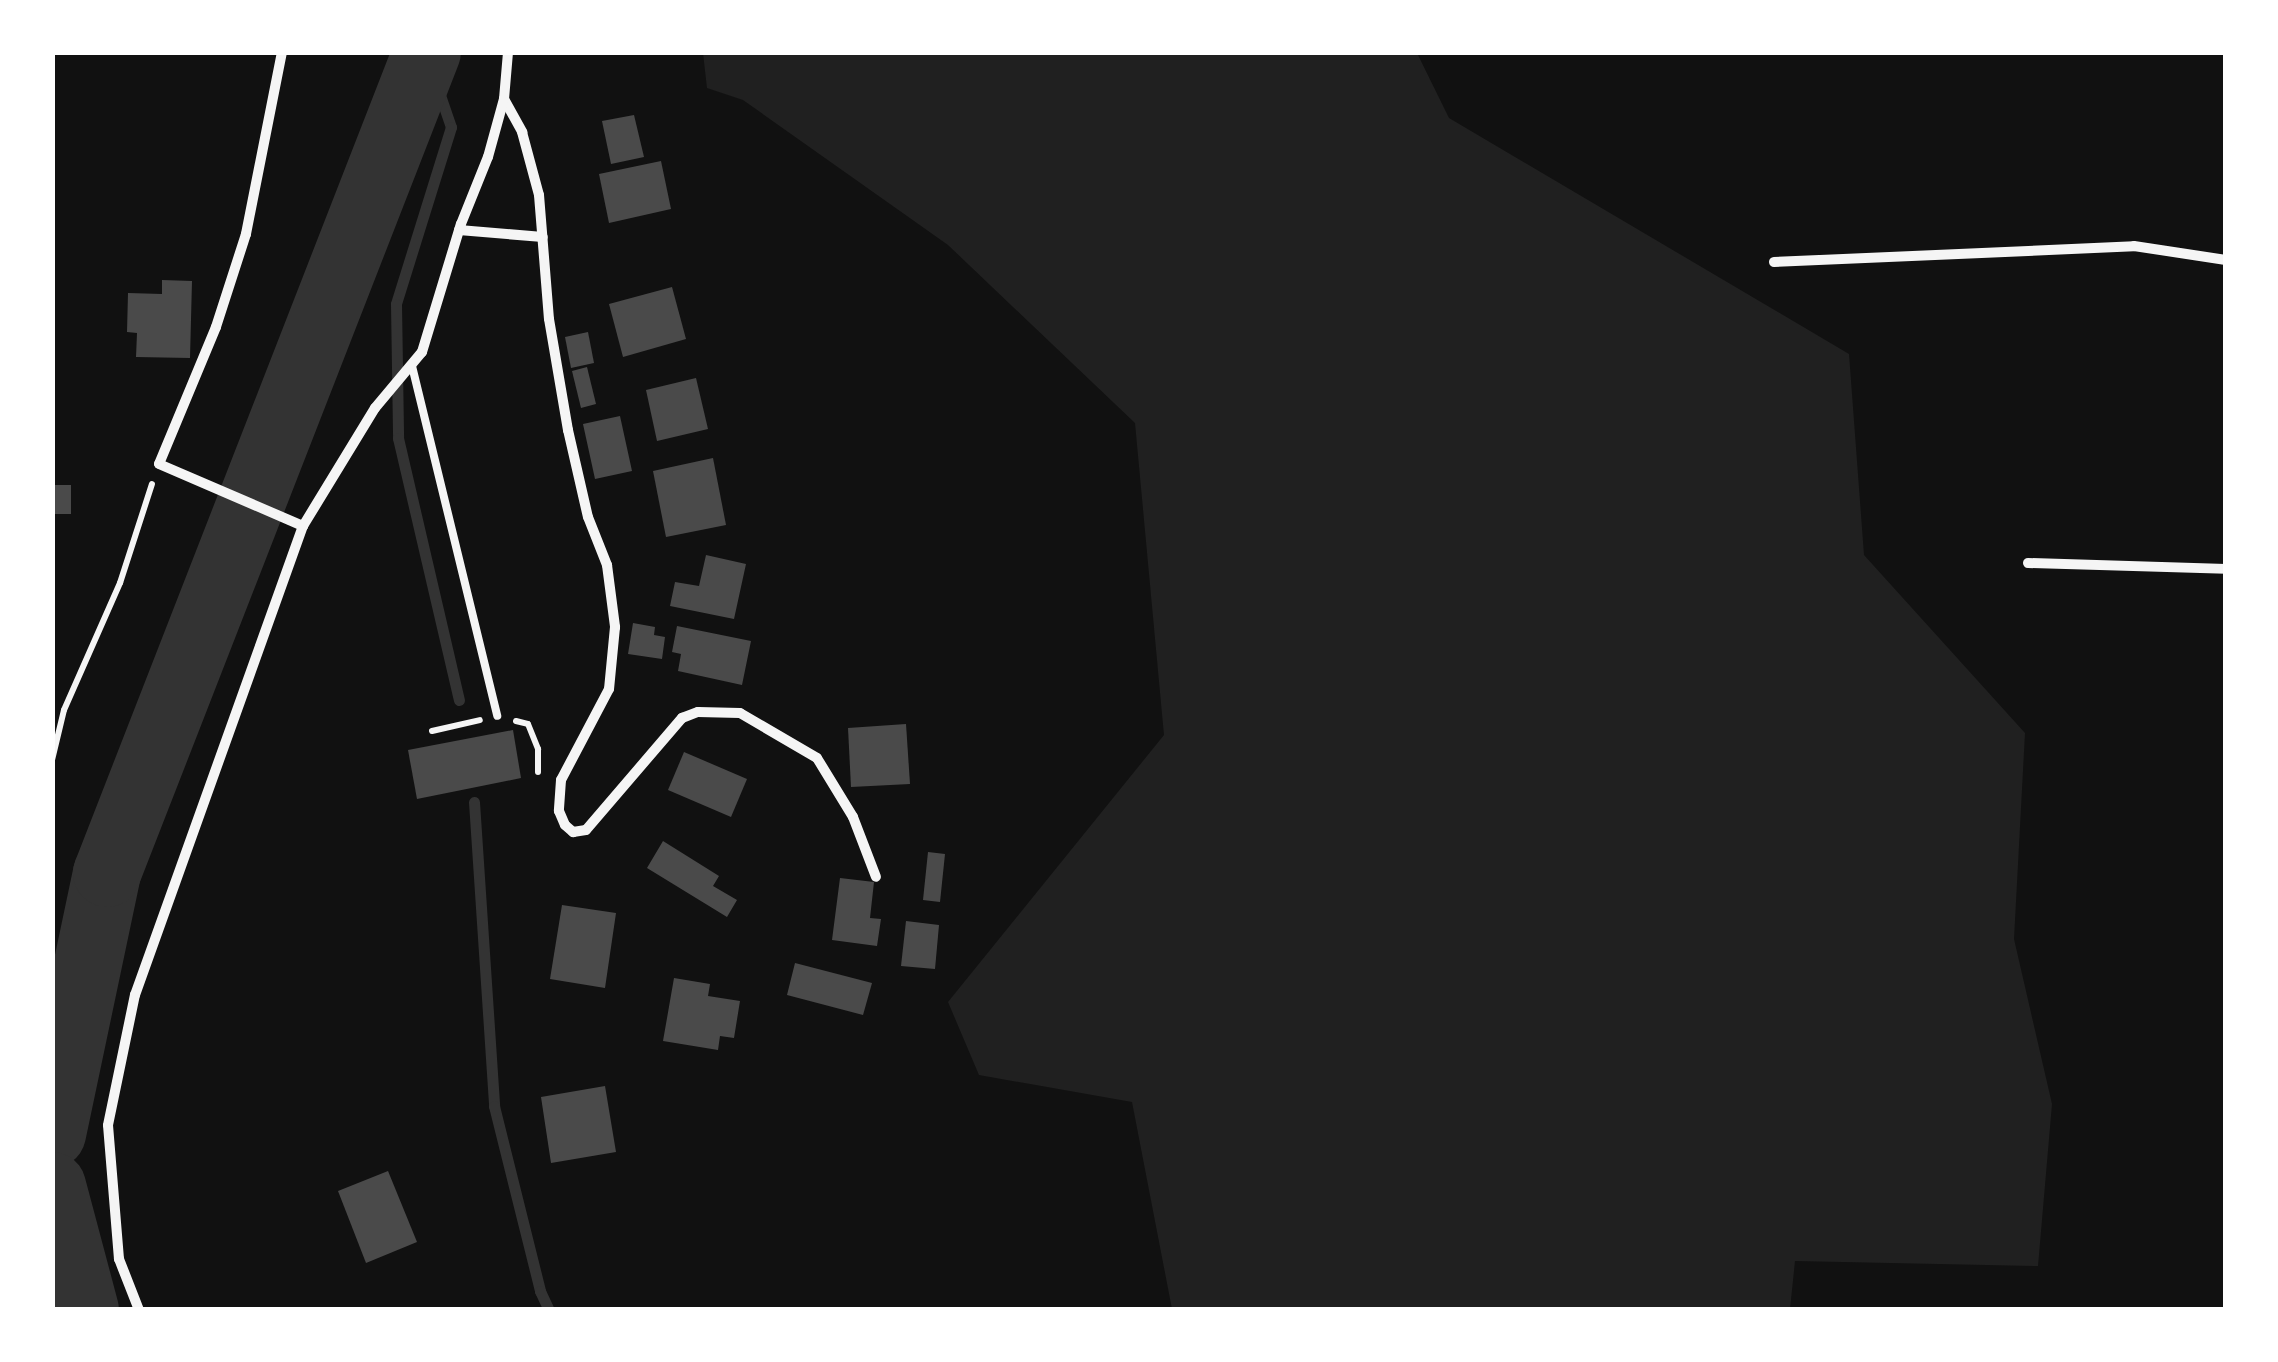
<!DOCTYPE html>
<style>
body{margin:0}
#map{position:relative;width:2278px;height:1362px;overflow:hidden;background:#111;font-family:"DM Sans",sans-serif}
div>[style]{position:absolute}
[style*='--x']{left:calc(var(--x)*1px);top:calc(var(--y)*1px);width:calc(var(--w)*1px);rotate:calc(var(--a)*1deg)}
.green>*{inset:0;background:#202020}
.stream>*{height:11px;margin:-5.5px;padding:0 5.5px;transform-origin:5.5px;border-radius:5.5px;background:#333}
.river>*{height:68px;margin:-34px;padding:0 34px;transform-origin:34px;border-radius:34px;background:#333}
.building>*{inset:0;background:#4a4a4a}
.path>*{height:6px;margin:-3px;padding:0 3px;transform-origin:3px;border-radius:3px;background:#f5f5f5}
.service>*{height:8px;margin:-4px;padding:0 4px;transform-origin:4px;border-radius:4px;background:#f5f5f5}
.minor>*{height:10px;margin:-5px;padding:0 5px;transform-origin:5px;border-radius:5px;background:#f5f5f5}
span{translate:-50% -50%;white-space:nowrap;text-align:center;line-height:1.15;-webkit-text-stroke:10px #fff;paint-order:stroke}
.frame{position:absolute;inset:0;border:55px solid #fff;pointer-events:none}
</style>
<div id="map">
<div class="green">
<div style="clip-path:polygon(703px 53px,1417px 53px,1449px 118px,1849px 354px,1864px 555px,2025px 733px,2014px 939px,2052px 1104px,2038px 1266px,1795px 1261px,1790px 1309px,1172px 1309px,1132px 1102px,979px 1075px,948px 1002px,1164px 735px,1135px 423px,948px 245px,743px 100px,707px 88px)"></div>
</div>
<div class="stream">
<div style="--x:427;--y:57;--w:74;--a:71.1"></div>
<div style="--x:451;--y:127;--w:185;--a:107.3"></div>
<div style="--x:396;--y:304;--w:134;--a:89.1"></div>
<div style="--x:398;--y:438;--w:269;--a:76.9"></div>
<div style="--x:474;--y:802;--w:305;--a:86.2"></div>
<div style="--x:494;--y:1106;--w:191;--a:76"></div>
<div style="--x:540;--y:1291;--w:21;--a:65"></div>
</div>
<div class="river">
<div style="--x:52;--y:1134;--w:267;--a:-78.1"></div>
<div style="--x:107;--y:873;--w:881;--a:-68.71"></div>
<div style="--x:52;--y:1186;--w:128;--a:75.1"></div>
</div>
<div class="building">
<div style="clip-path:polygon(634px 115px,644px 157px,611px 164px,602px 121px)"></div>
<div style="clip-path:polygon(661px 161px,671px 209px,609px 223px,599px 174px)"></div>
<div style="clip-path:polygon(162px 280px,192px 281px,190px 358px,136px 357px,137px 333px,127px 332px,128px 293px,162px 294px)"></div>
<div style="clip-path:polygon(672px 287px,686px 339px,623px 357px,609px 304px)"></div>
<div style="clip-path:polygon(588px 332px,594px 363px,571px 368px,565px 337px)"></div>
<div style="clip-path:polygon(587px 367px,596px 404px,581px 408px,572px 371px)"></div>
<div style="clip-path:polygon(696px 378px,708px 429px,657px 441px,646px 390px)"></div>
<div style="clip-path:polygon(620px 416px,632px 471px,595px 479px,583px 424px)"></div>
<div style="clip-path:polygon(713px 458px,726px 525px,666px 537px,653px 471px)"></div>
<div style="clip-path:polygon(52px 485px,71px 485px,71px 514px,52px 514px)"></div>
<div style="clip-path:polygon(706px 555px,746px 564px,734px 619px,670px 606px,675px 582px,699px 586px)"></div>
<div style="clip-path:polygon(633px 623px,655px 627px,654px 635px,665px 637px,662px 659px,628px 654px)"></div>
<div style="clip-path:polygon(677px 626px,751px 641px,742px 685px,678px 671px,681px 654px,672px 652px)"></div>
<div style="clip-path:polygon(906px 724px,910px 784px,851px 787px,848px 728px)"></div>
<div style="clip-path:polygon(513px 730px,521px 778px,417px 799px,408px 750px)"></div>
<div style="clip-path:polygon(684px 752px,747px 779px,731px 817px,668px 790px)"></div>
<div style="clip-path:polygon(663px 841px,719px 876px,713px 886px,737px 900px,727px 917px,647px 868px)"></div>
<div style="clip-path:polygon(928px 852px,945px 854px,940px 902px,923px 900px)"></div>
<div style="clip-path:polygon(840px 878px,874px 882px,870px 918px,881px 919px,877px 946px,832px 940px)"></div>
<div style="clip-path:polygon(562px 905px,616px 913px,605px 988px,550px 979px)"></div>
<div style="clip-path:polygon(906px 921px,939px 925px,935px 969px,901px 966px)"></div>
<div style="clip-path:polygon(795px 963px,872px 983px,863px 1015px,787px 995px)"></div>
<div style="clip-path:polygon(674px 978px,710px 984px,708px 996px,740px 1001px,734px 1038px,720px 1036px,718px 1050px,663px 1041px)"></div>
<div style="clip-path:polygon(605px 1086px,616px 1152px,551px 1163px,541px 1097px)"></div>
<div style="clip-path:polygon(388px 1171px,417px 1242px,366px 1263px,338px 1191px)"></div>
</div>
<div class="path">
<div style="--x:516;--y:721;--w:12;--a:14"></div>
<div style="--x:528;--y:724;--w:27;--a:68"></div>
<div style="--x:538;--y:749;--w:23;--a:90"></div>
<div style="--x:432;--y:731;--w:49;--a:-12.9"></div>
<div style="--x:52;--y:760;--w:51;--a:-76.5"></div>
<div style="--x:64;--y:710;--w:139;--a:-66.2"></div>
<div style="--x:120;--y:583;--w:104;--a:-72.1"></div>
</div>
<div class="service">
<div style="--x:412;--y:366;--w:360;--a:76.3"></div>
</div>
<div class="minor">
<div style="--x:282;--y:52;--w:186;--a:101.2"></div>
<div style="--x:246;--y:234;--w:98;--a:107.9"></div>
<div style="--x:216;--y:327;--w:148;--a:112.6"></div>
<div style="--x:159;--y:464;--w:157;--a:23.3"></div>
<div style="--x:504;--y:99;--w:38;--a:61"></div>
<div style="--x:522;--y:132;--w:65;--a:74.9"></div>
<div style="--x:539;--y:195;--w:124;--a:85.4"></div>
<div style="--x:549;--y:319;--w:113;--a:80.3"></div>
<div style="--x:568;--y:430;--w:89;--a:77.1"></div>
<div style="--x:588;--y:517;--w:52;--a:68.4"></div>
<div style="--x:607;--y:565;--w:63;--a:82.6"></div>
<div style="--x:615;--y:627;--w:62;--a:95.5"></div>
<div style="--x:609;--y:689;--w:103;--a:117.8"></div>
<div style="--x:561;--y:780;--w:31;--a:94"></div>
<div style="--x:559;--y:811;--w:15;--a:67"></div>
<div style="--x:565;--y:825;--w:11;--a:41"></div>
<div style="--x:573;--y:832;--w:13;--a:-9"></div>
<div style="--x:586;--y:830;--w:148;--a:-49.4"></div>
<div style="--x:682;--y:718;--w:17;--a:-21"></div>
<div style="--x:698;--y:712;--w:42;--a:1.4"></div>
<div style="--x:740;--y:713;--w:89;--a:30.3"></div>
<div style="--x:817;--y:758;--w:69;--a:58.6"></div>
<div style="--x:853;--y:817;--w:64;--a:69"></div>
<div style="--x:459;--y:230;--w:84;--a:4.8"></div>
<div style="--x:1774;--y:262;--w:360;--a:-2.5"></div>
<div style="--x:2134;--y:246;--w:93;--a:8.7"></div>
<div style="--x:2028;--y:563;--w:198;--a:1.7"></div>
<div style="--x:139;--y:1310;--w:55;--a:-111.4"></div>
<div style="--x:119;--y:1259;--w:134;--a:-94.7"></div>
<div style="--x:108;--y:1125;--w:133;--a:-78.3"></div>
<div style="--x:135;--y:995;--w:498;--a:-70.3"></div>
<div style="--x:303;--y:526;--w:138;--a:-58.6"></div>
<div style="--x:375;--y:408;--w:73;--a:-50"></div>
<div style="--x:422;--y:352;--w:134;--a:-73.1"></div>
<div style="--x:461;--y:224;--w:72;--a:-68.1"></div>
<div style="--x:488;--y:157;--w:60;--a:-74.6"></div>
<div style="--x:504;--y:99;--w:47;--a:-85.1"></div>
</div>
<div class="frame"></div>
</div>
